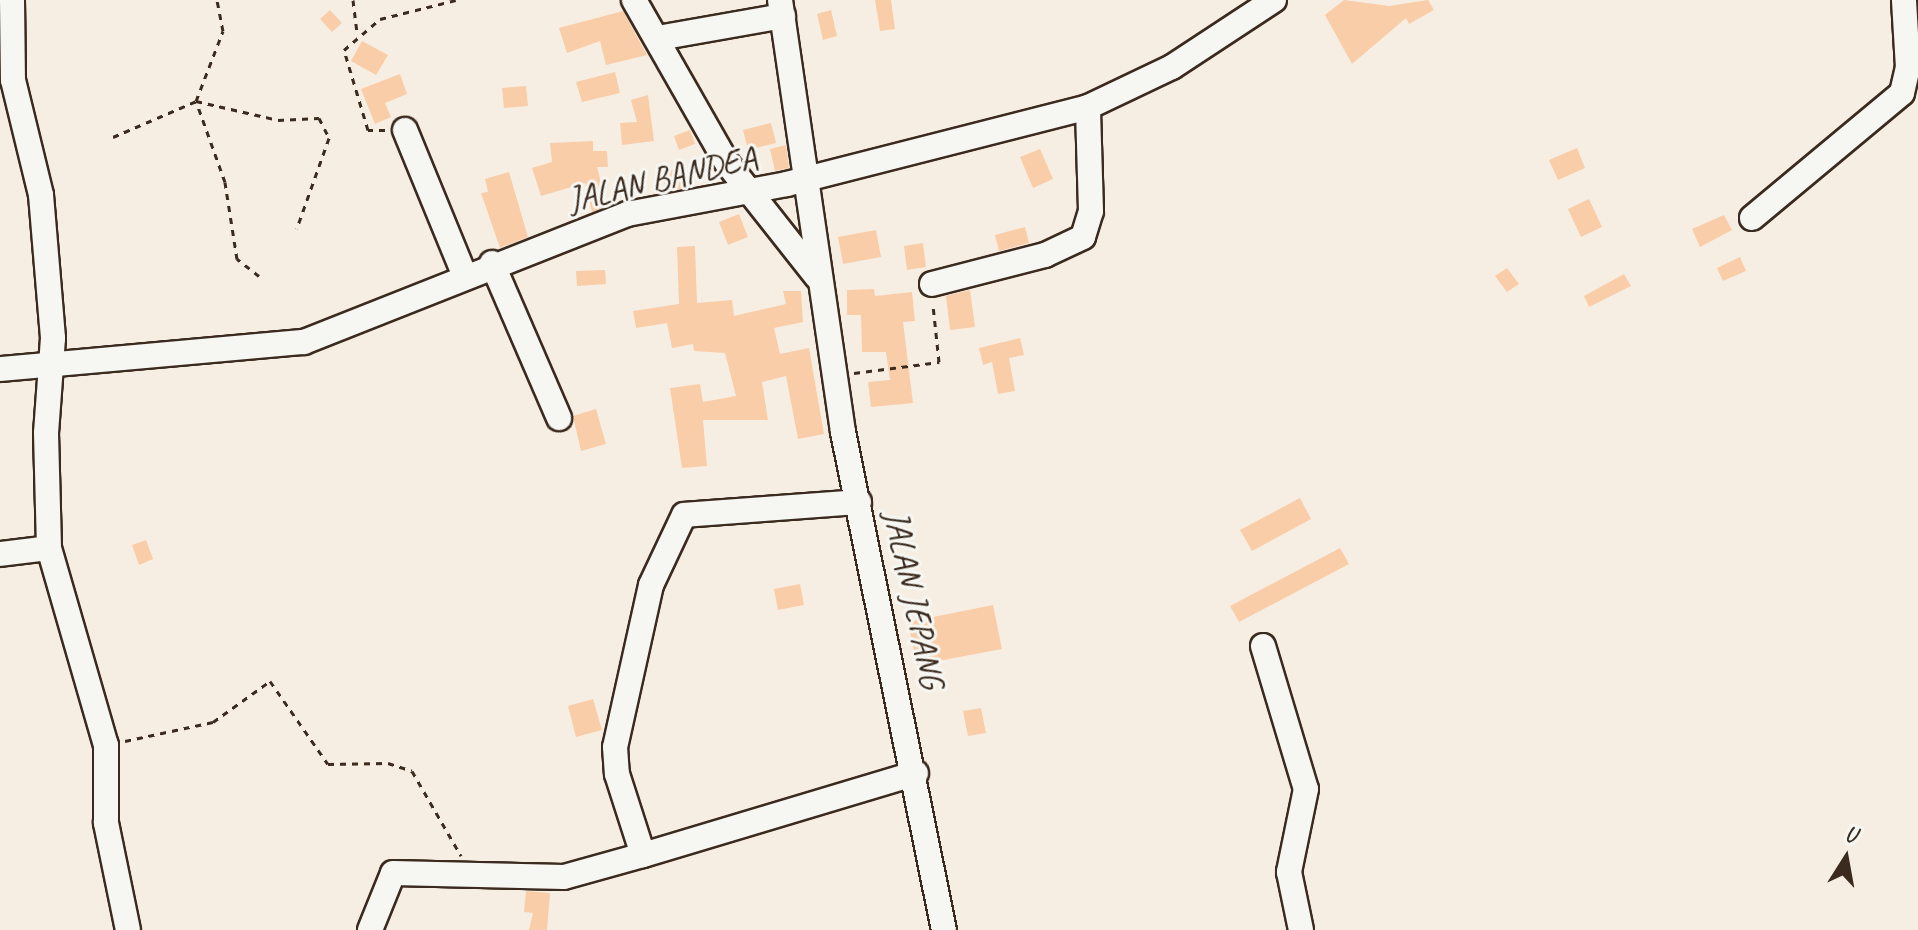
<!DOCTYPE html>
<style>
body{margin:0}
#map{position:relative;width:1918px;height:930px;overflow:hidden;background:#f7eee3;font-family:Caveat,sans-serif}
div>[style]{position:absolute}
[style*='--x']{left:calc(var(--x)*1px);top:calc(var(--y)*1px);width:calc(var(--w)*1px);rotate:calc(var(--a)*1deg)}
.building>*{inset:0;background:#f9cda8}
.path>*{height:3px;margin-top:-1.5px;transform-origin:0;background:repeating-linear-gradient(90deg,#3b2a1e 0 6px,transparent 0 12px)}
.roads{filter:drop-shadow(2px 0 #3b2a1e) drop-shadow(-2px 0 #3b2a1e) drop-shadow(0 2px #3b2a1e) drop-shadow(0 -2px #3b2a1e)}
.minor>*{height:24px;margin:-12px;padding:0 12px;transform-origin:12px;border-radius:12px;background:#f6f6f2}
span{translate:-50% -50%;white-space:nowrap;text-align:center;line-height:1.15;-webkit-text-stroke:6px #f6f6f2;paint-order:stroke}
.street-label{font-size:34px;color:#3b2a1e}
.north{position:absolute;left:1806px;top:818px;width:80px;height:80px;-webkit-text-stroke:6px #f6f6f2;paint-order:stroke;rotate:11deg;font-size:22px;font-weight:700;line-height:32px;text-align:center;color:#3b2a1e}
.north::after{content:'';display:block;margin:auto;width:28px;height:36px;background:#3b2a1e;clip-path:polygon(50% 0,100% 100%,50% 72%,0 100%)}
</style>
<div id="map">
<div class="building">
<div style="clip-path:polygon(875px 0,891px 0,895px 29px,880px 31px)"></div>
<div style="clip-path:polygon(1344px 0,1389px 6px,1428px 0,1434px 10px,1409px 24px,1406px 18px,1352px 64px,1325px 15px)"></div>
<div style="clip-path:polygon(330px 10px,342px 23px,332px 32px,320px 19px)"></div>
<div style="clip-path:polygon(831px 10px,837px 36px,823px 40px,817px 14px)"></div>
<div style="clip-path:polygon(623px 11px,647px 55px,606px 65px,600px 41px,567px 53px,559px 28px)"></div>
<div style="clip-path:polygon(362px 41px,388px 55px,376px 75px,351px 61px)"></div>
<div style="clip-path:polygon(615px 72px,620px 93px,582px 102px,576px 82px)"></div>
<div style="clip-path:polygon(400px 74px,407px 94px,385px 103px,391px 117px,375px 124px,361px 89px)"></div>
<div style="clip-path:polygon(526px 86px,528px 106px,504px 108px,502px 88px)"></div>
<div style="clip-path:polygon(648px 95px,654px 141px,622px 145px,620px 123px,637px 122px,631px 100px)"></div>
<div style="clip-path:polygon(771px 123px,776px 143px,748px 150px,743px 130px)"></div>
<div style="clip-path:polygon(690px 130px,695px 144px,679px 150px,674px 136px)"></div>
<div style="clip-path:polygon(593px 141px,593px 151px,607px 151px,608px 167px,597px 167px,607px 206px,592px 212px,585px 183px,541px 196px,532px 168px,552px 162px,550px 143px)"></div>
<div style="clip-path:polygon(786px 145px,789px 168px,775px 171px,770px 149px)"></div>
<div style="clip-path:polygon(1577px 148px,1585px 168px,1558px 180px,1549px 160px)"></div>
<div style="clip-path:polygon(1040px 149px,1053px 179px,1033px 188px,1020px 157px)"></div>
<div style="clip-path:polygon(684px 166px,691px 187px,667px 191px,661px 173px)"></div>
<div style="clip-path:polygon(509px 172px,528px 237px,500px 248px,481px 193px,488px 192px,485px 179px)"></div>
<div style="clip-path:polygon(1589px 199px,1602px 227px,1581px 237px,1568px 209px)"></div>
<div style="clip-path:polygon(739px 214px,748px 237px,728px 245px,719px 222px)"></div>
<div style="clip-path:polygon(1724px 215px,1732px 230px,1700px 247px,1692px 229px)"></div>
<div style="clip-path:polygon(1025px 227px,1029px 243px,999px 251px,995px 235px)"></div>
<div style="clip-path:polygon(876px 230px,881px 257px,843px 264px,838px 237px)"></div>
<div style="clip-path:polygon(923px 243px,926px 267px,907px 270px,904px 246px)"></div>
<div style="clip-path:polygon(695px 246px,697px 303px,732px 300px,734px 316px,786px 304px,783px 291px,801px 291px,803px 322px,774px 328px,780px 354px,809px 348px,824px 434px,798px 439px,786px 376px,762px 382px,768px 420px,703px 420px,707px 466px,682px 468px,670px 388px,700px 384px,703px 402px,736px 396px,725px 353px,694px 351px,693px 344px,672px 348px,667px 323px,636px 328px,633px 311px,679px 304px,677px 247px)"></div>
<div style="clip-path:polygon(1740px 257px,1746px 271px,1723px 281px,1717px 268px)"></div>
<div style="clip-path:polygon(1507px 268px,1519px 284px,1507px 292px,1495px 276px)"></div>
<div style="clip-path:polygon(605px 270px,606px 284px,577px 286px,576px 271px)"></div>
<div style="clip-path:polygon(1624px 274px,1631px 286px,1589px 307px,1584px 296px)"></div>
<div style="clip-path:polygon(874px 289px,875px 296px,912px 292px,915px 321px,903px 322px,913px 403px,871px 407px,868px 382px,890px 380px,886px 352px,862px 352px,861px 315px,847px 315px,847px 290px)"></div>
<div style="clip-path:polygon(970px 290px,975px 327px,950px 330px,946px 296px)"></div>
<div style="clip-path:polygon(1020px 338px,1024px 355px,1009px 358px,1015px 391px,998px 394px,992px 362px,983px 365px,979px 348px)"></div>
<div style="clip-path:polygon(596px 409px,606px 444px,581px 451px,573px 416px)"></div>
<div style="clip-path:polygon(1300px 498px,1311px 519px,1252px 551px,1240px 530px)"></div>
<div style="clip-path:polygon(146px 540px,153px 559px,139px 565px,132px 545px)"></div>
<div style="clip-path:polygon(1340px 548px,1349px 564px,1239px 622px,1230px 606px)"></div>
<div style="clip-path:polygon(800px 584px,804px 605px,778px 610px,774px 589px)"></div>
<div style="clip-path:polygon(993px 605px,1002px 649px,917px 665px,908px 622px)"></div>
<div style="clip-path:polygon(593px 699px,602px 730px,576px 737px,568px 706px)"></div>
<div style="clip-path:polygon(981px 708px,986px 733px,968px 736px,963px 711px)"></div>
<div style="clip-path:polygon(526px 891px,550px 893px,547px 930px,529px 930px,533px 913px,524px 912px)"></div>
</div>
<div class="path">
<div style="--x:353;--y:0;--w:32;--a:83"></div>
<div style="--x:385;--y:130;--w:17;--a:180"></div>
<div style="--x:368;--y:130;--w:84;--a:-106.7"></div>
<div style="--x:344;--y:50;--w:48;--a:-40.7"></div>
<div style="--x:380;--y:19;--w:78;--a:-14"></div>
<div style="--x:113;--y:137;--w:90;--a:-23.4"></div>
<div style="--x:196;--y:101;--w:75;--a:-68.9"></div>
<div style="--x:223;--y:31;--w:32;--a:-101"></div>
<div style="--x:259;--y:276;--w:28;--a:-142"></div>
<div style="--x:237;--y:259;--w:78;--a:-98.9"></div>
<div style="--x:225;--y:182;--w:86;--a:-109.7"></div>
<div style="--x:196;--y:101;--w:84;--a:13"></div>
<div style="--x:278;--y:120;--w:41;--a:-2.8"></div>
<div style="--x:319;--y:118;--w:22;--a:63"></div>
<div style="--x:329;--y:138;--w:96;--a:109.6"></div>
<div style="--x:854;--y:373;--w:86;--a:-7.4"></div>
<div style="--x:939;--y:362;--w:57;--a:-96"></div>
<div style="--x:125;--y:741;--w:90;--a:-12.2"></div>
<div style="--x:213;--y:722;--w:70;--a:-35.7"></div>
<div style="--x:270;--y:681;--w:101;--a:55.1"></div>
<div style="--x:328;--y:764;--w:60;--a:-1"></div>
<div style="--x:388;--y:763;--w:25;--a:18"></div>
<div style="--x:412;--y:771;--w:98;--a:60"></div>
</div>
<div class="roads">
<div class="minor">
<div style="--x:12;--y:0;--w:80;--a:89.3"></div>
<div style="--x:13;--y:80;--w:118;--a:76.3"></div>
<div style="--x:41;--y:195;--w:144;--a:85.2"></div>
<div style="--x:53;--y:338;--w:95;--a:94.2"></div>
<div style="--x:46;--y:433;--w:115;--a:88.5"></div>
<div style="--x:49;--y:548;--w:205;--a:73.9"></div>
<div style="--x:106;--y:745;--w:78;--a:90"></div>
<div style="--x:106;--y:823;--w:109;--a:78.4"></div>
<div style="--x:634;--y:0;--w:188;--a:60.3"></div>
<div style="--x:727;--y:163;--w:145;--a:51.7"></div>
<div style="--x:780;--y:0;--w:437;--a:81.7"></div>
<div style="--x:843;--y:432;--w:508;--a:78.54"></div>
<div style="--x:658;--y:38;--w:127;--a:-10"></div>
<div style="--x:405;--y:130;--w:156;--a:67.7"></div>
<div style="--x:1752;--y:218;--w:195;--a:-39.8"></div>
<div style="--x:1902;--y:93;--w:26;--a:-77"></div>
<div style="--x:1908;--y:68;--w:68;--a:-93.4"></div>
<div style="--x:492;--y:263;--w:169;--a:66.6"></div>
<div style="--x:932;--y:284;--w:117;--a:-14.4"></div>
<div style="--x:1045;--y:255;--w:42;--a:-25.3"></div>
<div style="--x:1083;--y:237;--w:27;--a:-73"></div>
<div style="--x:1091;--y:211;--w:104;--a:-91.7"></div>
<div style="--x:0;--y:369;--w:305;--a:-5.1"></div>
<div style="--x:304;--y:342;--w:347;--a:-21.6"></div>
<div style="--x:627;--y:214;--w:163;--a:-10.6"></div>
<div style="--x:787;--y:184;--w:311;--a:-14.3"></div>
<div style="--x:1088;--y:107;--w:93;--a:-25.5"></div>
<div style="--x:1172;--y:67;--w:122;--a:-33.3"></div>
<div style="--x:859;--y:502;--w:175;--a:175.8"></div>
<div style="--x:684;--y:515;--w:77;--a:115.2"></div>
<div style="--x:651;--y:585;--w:166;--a:102.5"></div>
<div style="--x:615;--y:747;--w:27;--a:86"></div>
<div style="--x:617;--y:774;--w:85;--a:72.2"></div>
<div style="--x:643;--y:855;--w:285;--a:-16.7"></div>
<div style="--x:0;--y:554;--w:49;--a:-7"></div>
<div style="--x:1263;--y:646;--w:149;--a:73.3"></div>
<div style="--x:1306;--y:789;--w:85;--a:101.6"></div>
<div style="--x:1289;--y:872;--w:59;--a:78.3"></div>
<div style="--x:370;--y:930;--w:61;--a:-68"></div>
<div style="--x:393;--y:873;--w:171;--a:1.3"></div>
<div style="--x:564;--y:877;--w:82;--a:-15.6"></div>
</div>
</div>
<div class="street-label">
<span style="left:662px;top:178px;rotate:-13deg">JALAN BANDEA</span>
<span style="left:915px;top:599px;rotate:78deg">JALAN JEPANG</span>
</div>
<div class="north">U</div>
</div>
